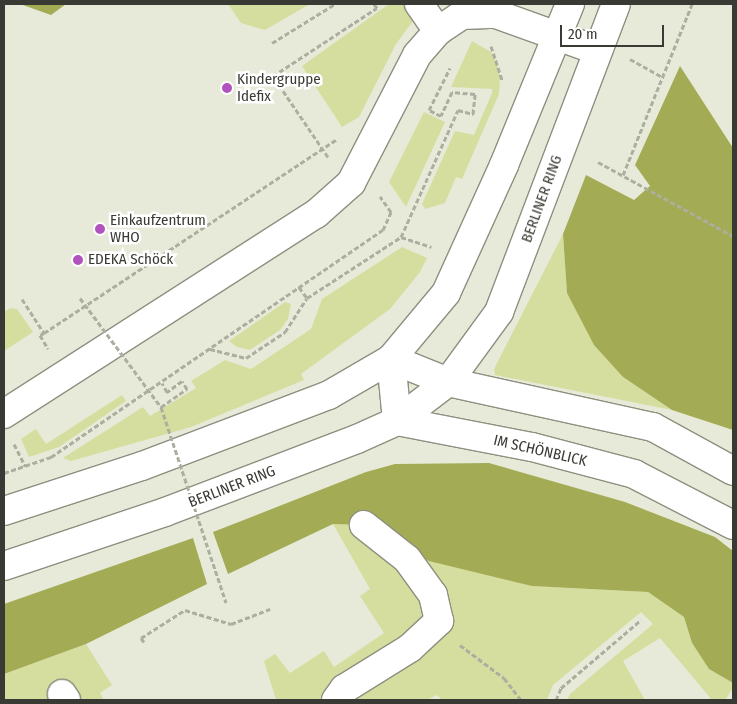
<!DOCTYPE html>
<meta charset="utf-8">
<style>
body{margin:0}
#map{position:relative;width:737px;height:704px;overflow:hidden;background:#e7ead8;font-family:"Fira Sans Condensed",sans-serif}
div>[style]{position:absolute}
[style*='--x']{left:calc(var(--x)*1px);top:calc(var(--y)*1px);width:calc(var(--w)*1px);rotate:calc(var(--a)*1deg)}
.green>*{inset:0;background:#d6de9f}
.forest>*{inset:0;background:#a3ac54}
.path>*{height:3px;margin-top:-1.5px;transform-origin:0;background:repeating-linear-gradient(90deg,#acafa0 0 5px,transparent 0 7.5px)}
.roads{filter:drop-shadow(1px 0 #8d8f7f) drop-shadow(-1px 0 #8d8f7f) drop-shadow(0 1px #8d8f7f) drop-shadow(0 -1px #8d8f7f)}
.minor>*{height:28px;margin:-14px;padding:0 14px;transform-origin:14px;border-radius:14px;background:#fff}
.path-bridge>*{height:3px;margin-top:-1.5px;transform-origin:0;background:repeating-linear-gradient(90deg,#acafa0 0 5px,transparent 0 7.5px)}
.dots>*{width:14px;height:14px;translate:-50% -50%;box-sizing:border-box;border:2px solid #fff;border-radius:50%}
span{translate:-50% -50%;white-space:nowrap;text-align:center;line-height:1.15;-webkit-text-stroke:5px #fff;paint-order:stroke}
.poi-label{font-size:15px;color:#393a33}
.left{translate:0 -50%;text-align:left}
.street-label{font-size:15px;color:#393a33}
.frame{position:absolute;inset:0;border:5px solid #393a33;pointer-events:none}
.scale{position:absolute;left:560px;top:25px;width:104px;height:22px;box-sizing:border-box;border:2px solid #393a33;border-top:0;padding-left:6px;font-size:15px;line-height:18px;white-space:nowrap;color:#393a33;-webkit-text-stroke:4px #fff;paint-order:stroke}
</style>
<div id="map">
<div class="green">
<div style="clip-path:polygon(228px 4px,310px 4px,265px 30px,241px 23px)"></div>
<div style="clip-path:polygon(389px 4px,403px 4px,413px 21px,396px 44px,359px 117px,342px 127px,302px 66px)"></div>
<div style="clip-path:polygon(472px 41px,491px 52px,497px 63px,500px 78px,499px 94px,462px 179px,456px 177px,445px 203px,425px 209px,422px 204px,455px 131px,474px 135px,492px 93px,492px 89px,451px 87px)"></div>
<div style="clip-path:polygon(424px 112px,445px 122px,406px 207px,389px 182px)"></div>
<div style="clip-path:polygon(563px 234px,567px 293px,623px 377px,672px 410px,495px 375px,494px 369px)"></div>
<div style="clip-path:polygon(402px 247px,427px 258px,420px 272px,390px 309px,301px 374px,304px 380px,191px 427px,71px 461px,63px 458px,143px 407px,150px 416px,196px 388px,191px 381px,225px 360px,251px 369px,311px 329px,322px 299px)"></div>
<div style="clip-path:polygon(285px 302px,291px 304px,288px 319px,280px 330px,250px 350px,237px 347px,229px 341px)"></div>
<div style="clip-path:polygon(10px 308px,17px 309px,33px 332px,4px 351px,4px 312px)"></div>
<div style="clip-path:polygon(122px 395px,126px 401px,59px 447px,29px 457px,21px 439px,36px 429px,46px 444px)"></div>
<div style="clip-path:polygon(333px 524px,364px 525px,532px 586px,648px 592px,684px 617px,692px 643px,709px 669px,733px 683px,733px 688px,725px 700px,712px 700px,660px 638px,623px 661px,645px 700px,567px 700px,570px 694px,653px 624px,641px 612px,553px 685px,547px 700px,442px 700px,437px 695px,427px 700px,276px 700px,264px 661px,275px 654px,290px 673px,324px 651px,334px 667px,384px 633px,360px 596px,370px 589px)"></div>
<div style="clip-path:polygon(86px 644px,112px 685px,100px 693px,104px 700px,4px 700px,4px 674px)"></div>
</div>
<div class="forest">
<div style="clip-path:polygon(20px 4px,66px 4px,51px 15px)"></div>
<div style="clip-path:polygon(680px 66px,733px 148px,733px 430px,672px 410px,623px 377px,594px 345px,567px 293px,563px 234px,586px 175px,634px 200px,650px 186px,635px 165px)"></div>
<div style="clip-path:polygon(489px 463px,625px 502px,715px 537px,733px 551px,733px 683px,709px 669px,692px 643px,684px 617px,648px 592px,532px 586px,429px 561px,364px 525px,333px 524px,228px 574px,213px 532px,366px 472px,395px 464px)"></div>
<div style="clip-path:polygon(193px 538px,207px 584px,86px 644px,4px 674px,4px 604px)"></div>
</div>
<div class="path">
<div style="--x:272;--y:43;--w:74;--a:-31.8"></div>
<div style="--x:491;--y:46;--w:36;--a:72"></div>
<div style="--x:630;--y:59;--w:37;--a:29"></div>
<div style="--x:328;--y:157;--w:98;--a:-124.2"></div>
<div style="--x:273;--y:76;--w:124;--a:-33.2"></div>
<div style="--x:377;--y:8;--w:5;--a:-127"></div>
<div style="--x:598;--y:162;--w:154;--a:28.7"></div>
<div style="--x:623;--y:175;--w:184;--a:-68"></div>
<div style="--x:401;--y:237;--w:32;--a:18"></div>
<div style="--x:299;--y:287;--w:14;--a:54"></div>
<div style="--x:307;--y:298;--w:112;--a:-33"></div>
<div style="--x:401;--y:237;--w:139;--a:-65.8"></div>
<div style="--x:458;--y:110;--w:16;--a:15"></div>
<div style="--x:473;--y:114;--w:20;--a:-84"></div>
<div style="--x:475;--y:94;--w:23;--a:-175"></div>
<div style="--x:452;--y:92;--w:26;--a:115"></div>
<div style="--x:441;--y:116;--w:13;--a:-153"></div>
<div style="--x:429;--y:110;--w:47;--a:-63.4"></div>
<div style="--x:22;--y:299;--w:40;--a:57.1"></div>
<div style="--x:44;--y:333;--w:351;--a:-33.5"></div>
<div style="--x:44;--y:333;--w:4;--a:153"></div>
<div style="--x:40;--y:335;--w:16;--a:60"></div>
<div style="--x:210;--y:349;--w:37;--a:14"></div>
<div style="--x:246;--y:358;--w:47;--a:-33.7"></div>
<div style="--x:285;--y:332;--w:40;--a:-57.1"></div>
<div style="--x:161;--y:407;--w:32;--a:-35"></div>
<div style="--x:187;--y:389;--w:9;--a:-122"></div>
<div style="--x:182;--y:381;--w:19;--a:144"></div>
<div style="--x:167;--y:392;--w:10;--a:-119"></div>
<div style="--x:14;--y:444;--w:25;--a:63"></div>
<div style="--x:4;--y:473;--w:50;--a:-18.8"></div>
<div style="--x:51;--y:457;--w:402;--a:-34.4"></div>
<div style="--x:383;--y:230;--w:20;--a:-66"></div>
<div style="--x:391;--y:212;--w:19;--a:-125"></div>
<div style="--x:144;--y:642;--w:5;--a:-127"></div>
<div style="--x:141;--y:638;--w:52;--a:-32.5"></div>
<div style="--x:185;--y:610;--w:48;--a:16.9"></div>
<div style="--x:231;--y:624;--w:42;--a:-21"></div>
<div style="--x:460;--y:645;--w:55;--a:36.9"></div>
<div style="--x:504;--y:678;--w:28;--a:52"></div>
<div style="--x:556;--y:700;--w:13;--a:-67"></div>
<div style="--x:561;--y:688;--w:105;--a:-40.4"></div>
</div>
<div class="roads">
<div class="minor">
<div style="--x:419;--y:4;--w:33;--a:55"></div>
<div style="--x:391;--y:359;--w:61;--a:22"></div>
<div style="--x:448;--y:382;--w:210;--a:12.4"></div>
<div style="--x:653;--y:427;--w:91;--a:28.8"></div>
<div style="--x:391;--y:359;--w:62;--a:84.5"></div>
<div style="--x:4;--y:414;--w:371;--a:-32.7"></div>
<div style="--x:316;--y:214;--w:47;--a:-41.5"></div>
<div style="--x:351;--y:183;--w:144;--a:-62.7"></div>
<div style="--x:417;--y:55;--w:32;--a:-49"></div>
<div style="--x:438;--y:31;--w:29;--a:-34"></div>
<div style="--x:462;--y:15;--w:34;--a:-2"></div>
<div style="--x:496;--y:14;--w:106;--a:19.8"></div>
<div style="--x:397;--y:421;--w:137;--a:10.9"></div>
<div style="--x:532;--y:447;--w:106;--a:14.8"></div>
<div style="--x:634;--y:474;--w:111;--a:27.3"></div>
<div style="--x:4;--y:511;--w:145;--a:-18.1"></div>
<div style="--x:142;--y:466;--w:200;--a:-20.8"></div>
<div style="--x:329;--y:395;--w:72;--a:-30.1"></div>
<div style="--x:391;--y:359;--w:86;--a:-50.2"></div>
<div style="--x:446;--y:293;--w:141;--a:-65.6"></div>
<div style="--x:504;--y:165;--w:174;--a:-67.7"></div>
<div style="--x:4;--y:566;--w:170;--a:-18.5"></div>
<div style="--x:165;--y:512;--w:205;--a:-20.8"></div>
<div style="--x:357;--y:439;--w:44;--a:-24.2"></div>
<div style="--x:397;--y:421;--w:64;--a:-37.4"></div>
<div style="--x:448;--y:382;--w:87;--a:-53.9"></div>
<div style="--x:499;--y:312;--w:329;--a:-69.2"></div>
<div style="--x:62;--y:694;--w:7;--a:56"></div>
<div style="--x:336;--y:700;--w:14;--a:-54"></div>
<div style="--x:344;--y:689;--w:78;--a:-31.8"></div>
<div style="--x:410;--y:648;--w:40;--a:-43"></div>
<div style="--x:439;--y:621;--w:27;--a:-103"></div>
<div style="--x:433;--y:595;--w:44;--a:-125.8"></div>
<div style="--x:407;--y:559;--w:55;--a:-141.7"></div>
</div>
</div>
<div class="path-bridge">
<div style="--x:80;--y:298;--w:136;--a:53.4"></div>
<div style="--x:161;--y:407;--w:206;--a:71.6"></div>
</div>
<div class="dots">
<div style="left:227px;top:88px;background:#b053be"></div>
<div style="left:100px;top:229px;background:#b053be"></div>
<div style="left:78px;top:260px;background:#b053be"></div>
</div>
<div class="poi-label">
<span class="left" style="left:237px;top:88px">Kindergruppe<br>Idefix</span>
<span class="left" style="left:110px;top:229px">Einkaufzentrum<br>WHO</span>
<span class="left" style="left:88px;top:260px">EDEKA Schöck</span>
</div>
<div class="street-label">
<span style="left:542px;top:199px;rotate:-70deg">BERLINER RING</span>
<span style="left:540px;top:451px;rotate:13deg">IM SCHÖNBLICK</span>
<span style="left:232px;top:487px;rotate:-21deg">BERLINER RING</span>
</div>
<div class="frame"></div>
<div class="scale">20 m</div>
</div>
